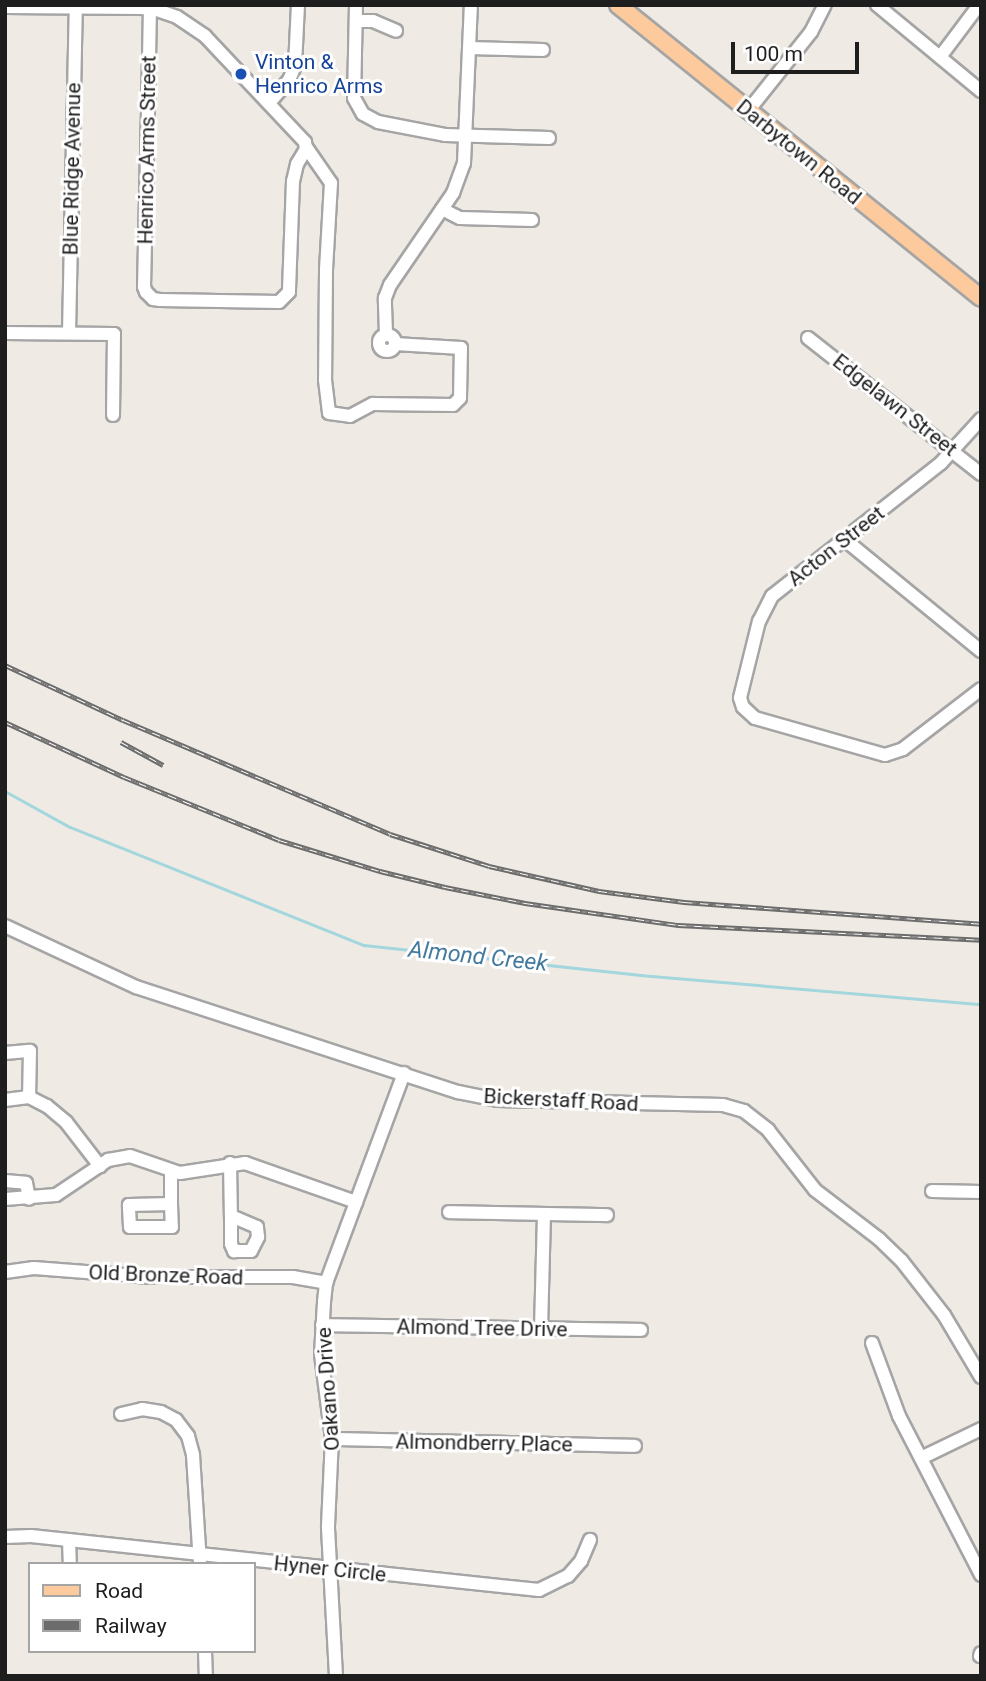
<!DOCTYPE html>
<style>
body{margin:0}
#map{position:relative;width:986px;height:1681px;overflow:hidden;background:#efebe4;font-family:Roboto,sans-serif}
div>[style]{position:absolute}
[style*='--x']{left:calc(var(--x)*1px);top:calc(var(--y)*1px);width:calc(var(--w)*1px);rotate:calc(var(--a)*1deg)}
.stream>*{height:2.5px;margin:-1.25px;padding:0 1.25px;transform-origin:1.25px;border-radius:1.25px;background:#a4d6dd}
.roads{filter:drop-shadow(2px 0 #a5a5a5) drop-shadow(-2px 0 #a5a5a5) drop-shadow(0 2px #a5a5a5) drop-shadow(0 -2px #a5a5a5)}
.minor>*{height:12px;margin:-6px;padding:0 6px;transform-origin:6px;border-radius:6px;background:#fff}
.minor>.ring{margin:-6px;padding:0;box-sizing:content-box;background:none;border:12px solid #fff;border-radius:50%}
.major>*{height:16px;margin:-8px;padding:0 8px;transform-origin:8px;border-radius:8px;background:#fcca9d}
.rail>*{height:5px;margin-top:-2.5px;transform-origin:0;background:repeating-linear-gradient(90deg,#fff 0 8px,#6c6c6c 0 16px);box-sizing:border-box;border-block:2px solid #6c6c6c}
.dots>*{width:19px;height:19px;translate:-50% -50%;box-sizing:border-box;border:4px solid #fff;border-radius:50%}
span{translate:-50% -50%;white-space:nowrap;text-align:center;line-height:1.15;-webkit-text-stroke:6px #fff;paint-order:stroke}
.transit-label{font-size:21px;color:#164399}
.left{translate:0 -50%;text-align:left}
.street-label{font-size:21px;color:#1e1e1e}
.water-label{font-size:23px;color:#447a9f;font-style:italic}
.frame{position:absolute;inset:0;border:7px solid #1e1e1e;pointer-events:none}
.legend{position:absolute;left:28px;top:1562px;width:228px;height:91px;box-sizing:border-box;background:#fff;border:2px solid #a5a5a5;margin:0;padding:9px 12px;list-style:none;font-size:21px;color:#1e1e1e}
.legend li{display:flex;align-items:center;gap:14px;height:35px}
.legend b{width:35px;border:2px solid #a5a5a5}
.scale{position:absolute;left:731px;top:42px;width:128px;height:32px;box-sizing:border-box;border:4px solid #1e1e1e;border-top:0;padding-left:9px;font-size:21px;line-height:24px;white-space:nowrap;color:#1e1e1e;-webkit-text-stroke:5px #fff;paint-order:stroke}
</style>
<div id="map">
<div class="stream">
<div style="--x:5;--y:791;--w:74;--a:29"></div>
<div style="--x:70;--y:827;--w:317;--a:21.9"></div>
<div style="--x:364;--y:945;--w:278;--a:6.2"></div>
<div style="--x:640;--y:975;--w:342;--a:4.9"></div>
</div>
<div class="roads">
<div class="minor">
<div style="--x:356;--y:5;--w:93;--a:91.2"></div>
<div style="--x:354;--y:98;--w:18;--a:61"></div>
<div style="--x:363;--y:114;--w:17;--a:28"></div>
<div style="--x:378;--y:122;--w:68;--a:11"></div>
<div style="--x:445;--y:135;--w:104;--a:1.7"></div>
<div style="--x:877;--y:5;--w:135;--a:39.6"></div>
<div style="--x:5;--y:7;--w:137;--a:0.4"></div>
<div style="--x:142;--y:8;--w:8;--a:7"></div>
<div style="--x:150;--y:9;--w:7;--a:8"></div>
<div style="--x:157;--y:10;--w:21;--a:19"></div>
<div style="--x:177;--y:17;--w:34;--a:34"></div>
<div style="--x:205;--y:36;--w:146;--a:46.7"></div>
<div style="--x:305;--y:142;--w:7;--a:82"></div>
<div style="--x:306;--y:149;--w:17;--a:121"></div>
<div style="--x:297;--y:164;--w:17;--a:103"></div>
<div style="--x:293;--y:181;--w:111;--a:92.1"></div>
<div style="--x:289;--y:292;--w:14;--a:135"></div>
<div style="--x:279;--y:302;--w:119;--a:-179"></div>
<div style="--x:160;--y:300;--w:7;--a:-172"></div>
<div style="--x:153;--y:299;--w:10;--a:-135"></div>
<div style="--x:146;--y:292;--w:5;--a:-112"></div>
<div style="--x:144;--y:287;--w:176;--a:-88.7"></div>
<div style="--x:148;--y:111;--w:102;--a:-88.9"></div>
<div style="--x:150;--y:9;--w:4;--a:-90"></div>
<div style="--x:356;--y:21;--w:17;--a:0"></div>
<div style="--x:373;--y:21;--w:25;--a:23"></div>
<div style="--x:469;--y:48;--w:74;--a:1.5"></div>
<div style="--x:940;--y:57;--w:65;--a:-53.1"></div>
<div style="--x:269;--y:103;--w:30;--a:-49"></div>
<div style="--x:289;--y:80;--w:15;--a:-67"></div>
<div style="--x:295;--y:66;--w:61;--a:-87.2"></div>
<div style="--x:748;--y:111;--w:101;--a:-51.4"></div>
<div style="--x:811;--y:32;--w:30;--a:-63"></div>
<div style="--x:306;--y:147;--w:44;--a:55.2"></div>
<div style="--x:331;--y:183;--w:88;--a:93.3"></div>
<div style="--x:326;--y:271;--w:109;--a:90.5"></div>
<div style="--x:325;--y:380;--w:33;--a:83"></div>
<div style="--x:329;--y:413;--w:21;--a:8"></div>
<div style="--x:350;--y:416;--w:26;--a:-28"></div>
<div style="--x:373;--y:404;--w:80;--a:0.7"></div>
<div style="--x:453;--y:405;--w:10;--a:-45"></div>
<div style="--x:460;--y:398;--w:50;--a:-88.9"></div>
<div style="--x:461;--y:348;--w:66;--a:-176.5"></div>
<div style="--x:442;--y:209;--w:20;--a:27"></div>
<div style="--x:460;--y:218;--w:72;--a:1.6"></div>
<div style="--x:5;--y:333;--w:109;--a:0.5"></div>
<div style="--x:114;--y:334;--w:81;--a:90.7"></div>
<div style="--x:69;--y:333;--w:328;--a:-88.8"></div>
<div style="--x:386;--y:334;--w:36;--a:-92"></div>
<div style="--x:385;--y:298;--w:14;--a:-69"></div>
<div style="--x:390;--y:285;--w:112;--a:-55.6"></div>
<div style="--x:453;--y:193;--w:32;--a:-70"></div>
<div style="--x:464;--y:163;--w:158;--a:-87.5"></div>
<div class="ring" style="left:379px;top:335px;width:4px;height:4px"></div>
<div style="--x:808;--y:338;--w:220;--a:38.2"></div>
<div style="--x:981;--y:419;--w:59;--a:132.3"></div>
<div style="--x:941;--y:463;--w:215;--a:141.8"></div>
<div style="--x:772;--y:596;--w:28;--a:117"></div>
<div style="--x:759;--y:621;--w:79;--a:103.9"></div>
<div style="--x:740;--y:698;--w:9;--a:72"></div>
<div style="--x:743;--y:707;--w:16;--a:43"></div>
<div style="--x:755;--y:718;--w:135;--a:15.9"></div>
<div style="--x:885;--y:755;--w:19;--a:-18"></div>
<div style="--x:903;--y:749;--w:98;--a:-37.6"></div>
<div style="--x:844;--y:539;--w:177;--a:39.3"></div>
<div style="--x:5;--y:926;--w:145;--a:25"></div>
<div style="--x:136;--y:987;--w:339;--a:18.1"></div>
<div style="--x:458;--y:1092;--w:41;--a:11.3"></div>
<div style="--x:498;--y:1100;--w:225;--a:1.3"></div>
<div style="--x:723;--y:1105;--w:22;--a:16"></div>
<div style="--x:744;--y:1111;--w:31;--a:38"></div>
<div style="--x:768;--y:1130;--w:76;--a:51.9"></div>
<div style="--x:815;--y:1190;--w:81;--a:37.4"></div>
<div style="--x:879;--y:1239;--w:30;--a:44"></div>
<div style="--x:901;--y:1260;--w:70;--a:52"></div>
<div style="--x:944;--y:1315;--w:72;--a:59.2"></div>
<div style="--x:5;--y:1053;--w:25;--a:-5"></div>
<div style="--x:30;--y:1051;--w:46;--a:91.2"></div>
<div style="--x:5;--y:1100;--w:24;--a:-7"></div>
<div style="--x:29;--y:1097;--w:20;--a:27"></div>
<div style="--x:47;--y:1106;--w:25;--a:40"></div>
<div style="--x:66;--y:1122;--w:56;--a:52.3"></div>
<div style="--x:230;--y:1163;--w:56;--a:89"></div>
<div style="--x:231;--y:1219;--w:25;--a:90"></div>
<div style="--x:231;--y:1244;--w:8;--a:67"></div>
<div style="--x:234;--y:1251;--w:17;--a:0"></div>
<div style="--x:251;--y:1251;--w:16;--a:-63"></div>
<div style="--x:258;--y:1237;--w:10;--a:-96"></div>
<div style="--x:257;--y:1227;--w:28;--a:-157"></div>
<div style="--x:171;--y:1171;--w:33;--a:90"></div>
<div style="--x:171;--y:1204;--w:23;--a:88"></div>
<div style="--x:172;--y:1227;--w:42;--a:180"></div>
<div style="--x:130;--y:1227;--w:22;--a:-93"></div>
<div style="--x:129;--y:1205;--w:42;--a:-1.4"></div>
<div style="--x:5;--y:1181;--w:21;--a:5"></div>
<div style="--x:26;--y:1183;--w:16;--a:79"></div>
<div style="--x:932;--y:1191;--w:49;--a:1.2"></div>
<div style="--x:5;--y:1199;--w:51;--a:-4.5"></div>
<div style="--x:56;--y:1195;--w:63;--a:-33.9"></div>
<div style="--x:108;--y:1160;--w:22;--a:-10"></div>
<div style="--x:130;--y:1156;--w:53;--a:18.8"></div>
<div style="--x:180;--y:1173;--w:66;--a:-8.7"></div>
<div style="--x:245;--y:1163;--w:118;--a:19.4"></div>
<div style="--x:449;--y:1212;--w:158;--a:1.1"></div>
<div style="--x:5;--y:1272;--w:29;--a:-8"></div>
<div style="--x:34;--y:1268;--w:117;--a:4.4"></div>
<div style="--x:151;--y:1277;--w:142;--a:0"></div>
<div style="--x:293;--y:1277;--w:34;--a:10"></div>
<div style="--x:322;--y:1325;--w:319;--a:0.9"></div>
<div style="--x:541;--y:1329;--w:115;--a:-88.5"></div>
<div style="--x:872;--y:1343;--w:78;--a:69.7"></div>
<div style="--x:899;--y:1416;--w:179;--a:62.7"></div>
<div style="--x:121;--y:1414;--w:22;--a:-13"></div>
<div style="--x:142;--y:1409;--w:19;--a:9"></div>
<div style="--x:161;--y:1412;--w:17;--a:28"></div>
<div style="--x:176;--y:1420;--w:20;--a:53"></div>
<div style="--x:188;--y:1436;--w:20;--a:75"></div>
<div style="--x:193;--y:1455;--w:109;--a:86.3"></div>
<div style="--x:332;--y:1439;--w:303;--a:1.3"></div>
<div style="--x:921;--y:1458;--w:67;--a:-25.8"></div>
<div style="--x:5;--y:1537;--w:26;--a:-2"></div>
<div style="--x:31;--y:1536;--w:511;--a:6.07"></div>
<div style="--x:539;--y:1590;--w:32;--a:-26"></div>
<div style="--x:568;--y:1576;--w:20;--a:-49"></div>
<div style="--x:581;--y:1561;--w:23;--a:-67"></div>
<div style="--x:69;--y:1540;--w:24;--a:88"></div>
<div style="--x:205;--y:1651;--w:25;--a:88"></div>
<div style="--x:980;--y:1656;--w:3;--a:-72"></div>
<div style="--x:336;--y:1676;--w:150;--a:-93.1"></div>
<div style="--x:328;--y:1526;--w:87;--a:-87.4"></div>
<div style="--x:332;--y:1439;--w:86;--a:-97.4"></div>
<div style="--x:321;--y:1354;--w:52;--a:-86.7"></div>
<div style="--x:324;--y:1302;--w:19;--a:-84"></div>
<div style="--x:326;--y:1283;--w:224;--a:-69.6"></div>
</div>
<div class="major">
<div style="--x:618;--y:5;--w:466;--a:38.9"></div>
</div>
</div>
<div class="rail">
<div style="--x:5;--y:665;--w:130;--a:25"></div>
<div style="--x:123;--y:720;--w:290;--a:23.1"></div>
<div style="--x:390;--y:834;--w:104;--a:17.9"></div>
<div style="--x:489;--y:866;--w:113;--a:12.8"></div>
<div style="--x:599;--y:891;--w:86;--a:7.4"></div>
<div style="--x:684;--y:902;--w:298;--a:4.2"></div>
<div style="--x:5;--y:722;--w:131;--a:24.8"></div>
<div style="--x:124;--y:777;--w:167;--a:22.1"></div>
<div style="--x:279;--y:840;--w:106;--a:17.1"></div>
<div style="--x:380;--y:871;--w:67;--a:13.8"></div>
<div style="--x:445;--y:887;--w:82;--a:11.3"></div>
<div style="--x:525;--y:903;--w:155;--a:8.2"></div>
<div style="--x:678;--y:925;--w:303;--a:2.8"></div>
<div style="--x:121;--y:742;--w:48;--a:28.7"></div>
</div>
<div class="dots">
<div style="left:241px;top:74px;background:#1a4fb4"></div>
</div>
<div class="transit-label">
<span class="left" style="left:255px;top:74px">Vinton &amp;<br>Henrico Arms</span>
</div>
<div class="street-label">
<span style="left:147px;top:150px;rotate:-89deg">Henrico Arms Street</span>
<span style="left:799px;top:152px;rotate:39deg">Darbytown Road</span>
<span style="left:72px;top:169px;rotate:-89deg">Blue Ridge Avenue</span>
<span style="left:895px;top:405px;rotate:38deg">Edgelawn Street</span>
<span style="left:836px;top:546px;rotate:-38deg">Acton Street</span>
<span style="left:561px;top:1100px;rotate:3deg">Bickerstaff Road</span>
<span style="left:166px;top:1275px;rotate:2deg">Old Bronze Road</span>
<span style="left:482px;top:1328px;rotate:1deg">Almond Tree Drive</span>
<span style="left:328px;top:1389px;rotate:-94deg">Oakano Drive</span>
<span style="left:484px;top:1443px;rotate:1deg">Almondberry Place</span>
<span style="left:330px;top:1569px;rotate:6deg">Hyner Circle</span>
</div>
<div class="water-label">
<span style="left:478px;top:957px;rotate:6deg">Almond Creek</span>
</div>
<div class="frame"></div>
<ul class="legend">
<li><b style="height:9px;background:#fcca9d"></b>Road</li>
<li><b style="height:9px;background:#6c6c6c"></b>Railway</li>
</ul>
<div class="scale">100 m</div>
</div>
